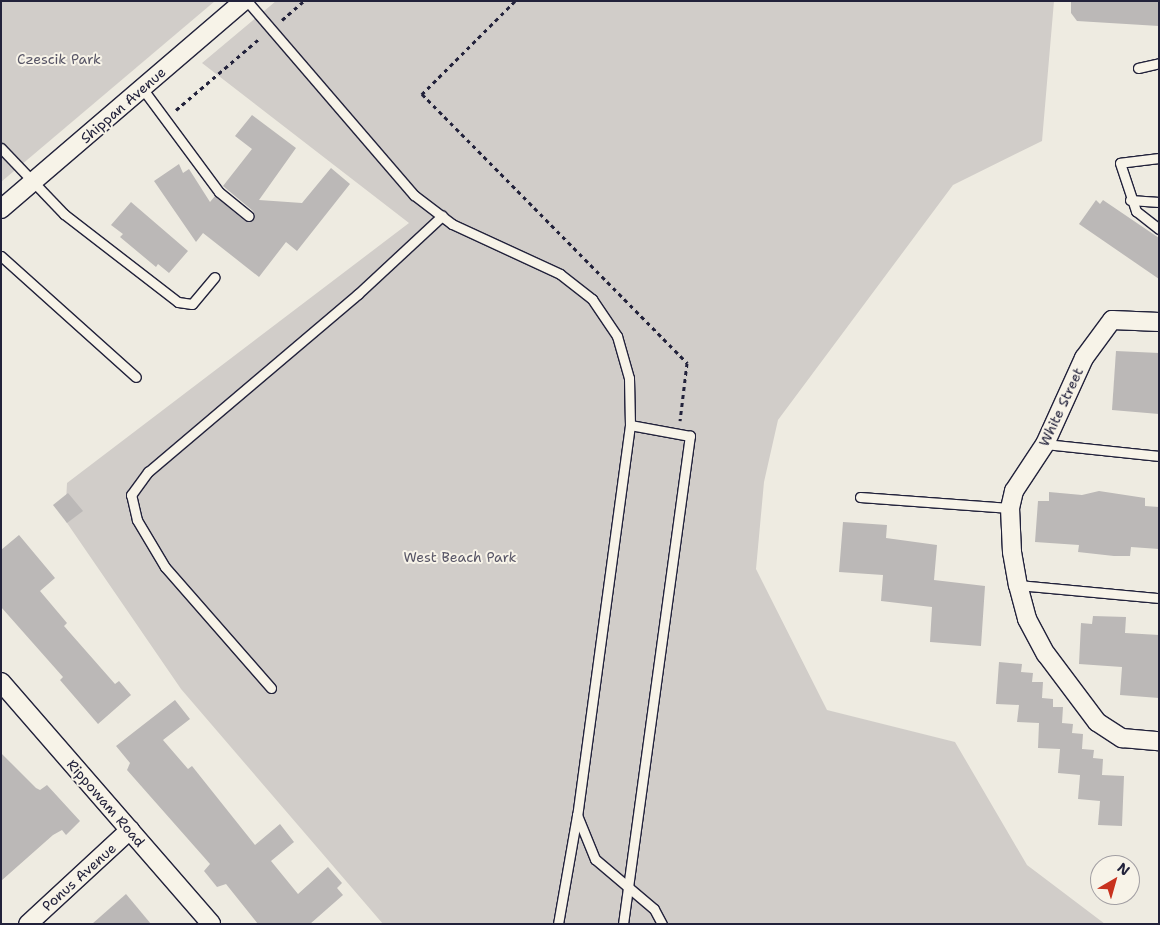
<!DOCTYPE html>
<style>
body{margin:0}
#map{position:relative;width:1160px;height:925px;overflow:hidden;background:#eeebe1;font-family:"Shantell Sans",sans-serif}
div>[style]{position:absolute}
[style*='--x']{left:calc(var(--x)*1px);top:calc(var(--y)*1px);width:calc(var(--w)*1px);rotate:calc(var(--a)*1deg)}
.green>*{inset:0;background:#d1cdc9}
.building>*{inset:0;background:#bbb8b7}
.path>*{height:3px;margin-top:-1.5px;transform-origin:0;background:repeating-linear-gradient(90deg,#22223b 0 4px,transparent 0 8px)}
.roads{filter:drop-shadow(1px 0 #22223b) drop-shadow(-1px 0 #22223b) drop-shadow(0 1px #22223b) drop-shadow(0 -1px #22223b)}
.service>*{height:9px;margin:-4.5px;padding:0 4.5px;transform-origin:4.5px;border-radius:4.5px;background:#f7f3e8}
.minor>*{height:18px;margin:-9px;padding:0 9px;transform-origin:9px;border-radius:9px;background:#f7f3e8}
span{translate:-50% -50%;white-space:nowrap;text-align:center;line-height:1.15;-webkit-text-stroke:4px #f7f3e8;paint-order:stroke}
.park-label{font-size:14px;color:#575566}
.street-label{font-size:14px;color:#22223b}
.frame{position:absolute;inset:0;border:2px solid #22223b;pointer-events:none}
.north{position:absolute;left:1090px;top:855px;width:50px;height:50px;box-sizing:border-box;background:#f7f3e8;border:1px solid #a29fa3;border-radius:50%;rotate:38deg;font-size:14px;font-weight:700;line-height:20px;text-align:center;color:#22223b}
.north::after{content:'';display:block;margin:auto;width:18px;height:22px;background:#c8321e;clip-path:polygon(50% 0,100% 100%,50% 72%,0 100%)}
</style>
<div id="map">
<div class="green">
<div style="clip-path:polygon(1px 1px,215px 1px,1px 182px)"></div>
<div style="clip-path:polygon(276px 1px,1054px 1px,1042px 141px,953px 185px,778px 420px,764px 482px,756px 569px,827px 710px,955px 742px,1027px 865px,1105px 924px,383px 924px,181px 689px,65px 520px,67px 483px,409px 223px,202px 63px)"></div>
</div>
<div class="building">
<div style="clip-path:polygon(1071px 1px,1159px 1px,1159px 26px,1077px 21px,1071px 13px)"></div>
<div style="clip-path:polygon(252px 115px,296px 148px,259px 200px,302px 203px,331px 168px,350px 184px,297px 251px,286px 242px,259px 277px,203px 233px,196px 242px,154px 181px,179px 164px,183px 173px,189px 169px,210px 202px,215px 196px,245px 221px,252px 222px,255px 216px,253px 211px,223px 186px,252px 149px,235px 136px)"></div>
<div style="clip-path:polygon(1096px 200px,1100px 204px,1103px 200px,1159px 238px,1159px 279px,1079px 224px)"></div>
<div style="clip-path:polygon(131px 202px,188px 251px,169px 273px,158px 264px,156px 267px,120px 237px,123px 234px,111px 225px)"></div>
<div style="clip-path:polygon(1116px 351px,1159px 353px,1159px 414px,1112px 410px)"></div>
<div style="clip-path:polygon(1099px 491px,1145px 498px,1145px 506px,1159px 507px,1159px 549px,1131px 547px,1130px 556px,1114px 556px,1078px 552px,1079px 545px,1035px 542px,1038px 501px,1049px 501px,1049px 492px,1082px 495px)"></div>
<div style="clip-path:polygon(68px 493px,83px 511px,67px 523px,53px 505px)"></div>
<div style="clip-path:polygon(843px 522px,887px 525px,886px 538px,937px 545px,934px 580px,985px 586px,981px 646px,930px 642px,932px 607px,881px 601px,883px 575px,839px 572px)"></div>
<div style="clip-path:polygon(19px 535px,55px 578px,40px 591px,67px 623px,64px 626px,115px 684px,119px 681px,131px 695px,98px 724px,60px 680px,63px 677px,1px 607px,1px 550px)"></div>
<div style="clip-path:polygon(1093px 616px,1126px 617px,1125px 633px,1159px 635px,1159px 698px,1120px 695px,1122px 667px,1079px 664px,1081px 623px,1092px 624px)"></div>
<div style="clip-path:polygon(999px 662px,1022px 664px,1021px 672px,1033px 673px,1032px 682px,1043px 682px,1042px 698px,1053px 699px,1053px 707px,1063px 707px,1062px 723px,1073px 724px,1072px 733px,1083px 734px,1082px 749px,1094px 750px,1093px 758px,1103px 759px,1102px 775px,1124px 776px,1122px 826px,1098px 825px,1100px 801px,1078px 799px,1080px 775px,1058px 773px,1060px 749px,1038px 748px,1039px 723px,1017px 722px,1019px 705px,996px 704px)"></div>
<div style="clip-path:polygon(175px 700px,190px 719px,163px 740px,188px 769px,192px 766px,255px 845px,280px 824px,294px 842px,271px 861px,298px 894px,328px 867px,342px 883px,337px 888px,343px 895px,310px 924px,258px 924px,226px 884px,217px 887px,204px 871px,210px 864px,127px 770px,130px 763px,116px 746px)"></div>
<div style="clip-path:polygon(1px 753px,36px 788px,40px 790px,47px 785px,80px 821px,66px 835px,62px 830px,53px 835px,1px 881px)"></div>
<div style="clip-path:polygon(126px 894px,151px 924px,92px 924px)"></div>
</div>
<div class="path">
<div style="--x:515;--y:1;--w:132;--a:135"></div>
<div style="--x:422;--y:94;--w:378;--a:45.4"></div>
<div style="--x:687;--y:363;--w:58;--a:96.9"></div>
<div style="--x:282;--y:20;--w:29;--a:-41"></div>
<div style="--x:176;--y:110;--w:111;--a:-40.6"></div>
</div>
<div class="roads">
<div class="service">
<div style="--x:247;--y:1;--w:256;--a:49.3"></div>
<div style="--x:414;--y:195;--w:48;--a:37.3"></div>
<div style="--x:452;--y:224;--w:119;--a:24.8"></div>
<div style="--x:560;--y:274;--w:41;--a:38"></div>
<div style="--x:592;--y:299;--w:45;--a:56"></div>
<div style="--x:617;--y:336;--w:44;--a:74.1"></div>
<div style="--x:629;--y:378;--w:47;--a:88.8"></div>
<div style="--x:630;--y:425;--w:394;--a:97.7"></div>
<div style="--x:577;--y:815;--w:48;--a:67.8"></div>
<div style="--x:595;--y:859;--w:77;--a:40.3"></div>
<div style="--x:654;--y:909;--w:17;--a:62"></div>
<div style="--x:1138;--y:68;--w:22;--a:-13"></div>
<div style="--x:142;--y:88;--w:129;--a:53.5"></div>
<div style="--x:219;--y:192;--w:38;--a:39"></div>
<div style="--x:1;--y:148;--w:91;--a:46.3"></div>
<div style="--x:64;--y:214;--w:144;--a:37.7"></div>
<div style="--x:178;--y:302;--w:14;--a:8"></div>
<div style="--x:192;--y:304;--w:35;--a:-50"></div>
<div style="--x:1159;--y:158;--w:39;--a:173"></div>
<div style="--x:1120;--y:163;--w:51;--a:71.6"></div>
<div style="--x:1136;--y:211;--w:29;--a:38"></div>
<div style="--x:1130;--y:200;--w:29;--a:4"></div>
<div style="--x:1;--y:256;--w:181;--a:41.9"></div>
<div style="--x:1045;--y:444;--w:115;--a:6"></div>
<div style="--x:860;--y:497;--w:150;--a:4.2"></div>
<div style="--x:1018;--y:585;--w:142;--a:5.3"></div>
<div style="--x:271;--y:688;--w:161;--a:-131.2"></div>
<div style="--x:165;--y:567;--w:55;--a:-120.8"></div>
<div style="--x:137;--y:520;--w:26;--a:-103"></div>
<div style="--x:131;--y:495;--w:29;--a:-54"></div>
<div style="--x:148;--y:472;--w:275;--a:-40.3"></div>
<div style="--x:358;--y:294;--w:115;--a:-42.9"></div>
<div style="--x:558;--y:924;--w:111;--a:-80.1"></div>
<div style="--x:623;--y:924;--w:493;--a:-82.2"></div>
<div style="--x:690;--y:436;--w:61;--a:-169.6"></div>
</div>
<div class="minor">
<div style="--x:1;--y:209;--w:320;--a:-40.6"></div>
<div style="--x:1159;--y:322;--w:47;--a:-177.6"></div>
<div style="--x:1112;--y:320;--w:47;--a:126.4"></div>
<div style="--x:1084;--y:358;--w:94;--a:114.4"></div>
<div style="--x:1045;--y:444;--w:56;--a:123.4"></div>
<div style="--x:1014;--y:491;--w:17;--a:103"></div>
<div style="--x:1010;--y:508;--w:44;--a:87.4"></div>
<div style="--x:1012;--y:552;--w:34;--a:80"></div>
<div style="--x:1018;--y:585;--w:35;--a:75"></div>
<div style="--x:1027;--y:619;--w:40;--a:62"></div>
<div style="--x:1046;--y:654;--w:85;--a:53.1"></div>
<div style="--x:1097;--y:722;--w:30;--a:33"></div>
<div style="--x:1122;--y:738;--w:37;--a:5"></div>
<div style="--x:1;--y:682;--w:320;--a:49"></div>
<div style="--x:28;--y:924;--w:139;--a:-42.7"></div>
</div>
</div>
<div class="park-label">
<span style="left:59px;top:59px">Czescik Park</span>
<span style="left:460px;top:557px">West Beach Park</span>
</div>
<div class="street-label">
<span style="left:123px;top:105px;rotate:-41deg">Shippan Avenue</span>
<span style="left:1061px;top:407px;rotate:-65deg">White Street</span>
<span style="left:106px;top:803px;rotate:49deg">Rippowam Road</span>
<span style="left:79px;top:877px;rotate:-42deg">Ponus Avenue</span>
</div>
<div class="frame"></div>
<div class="north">N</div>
</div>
